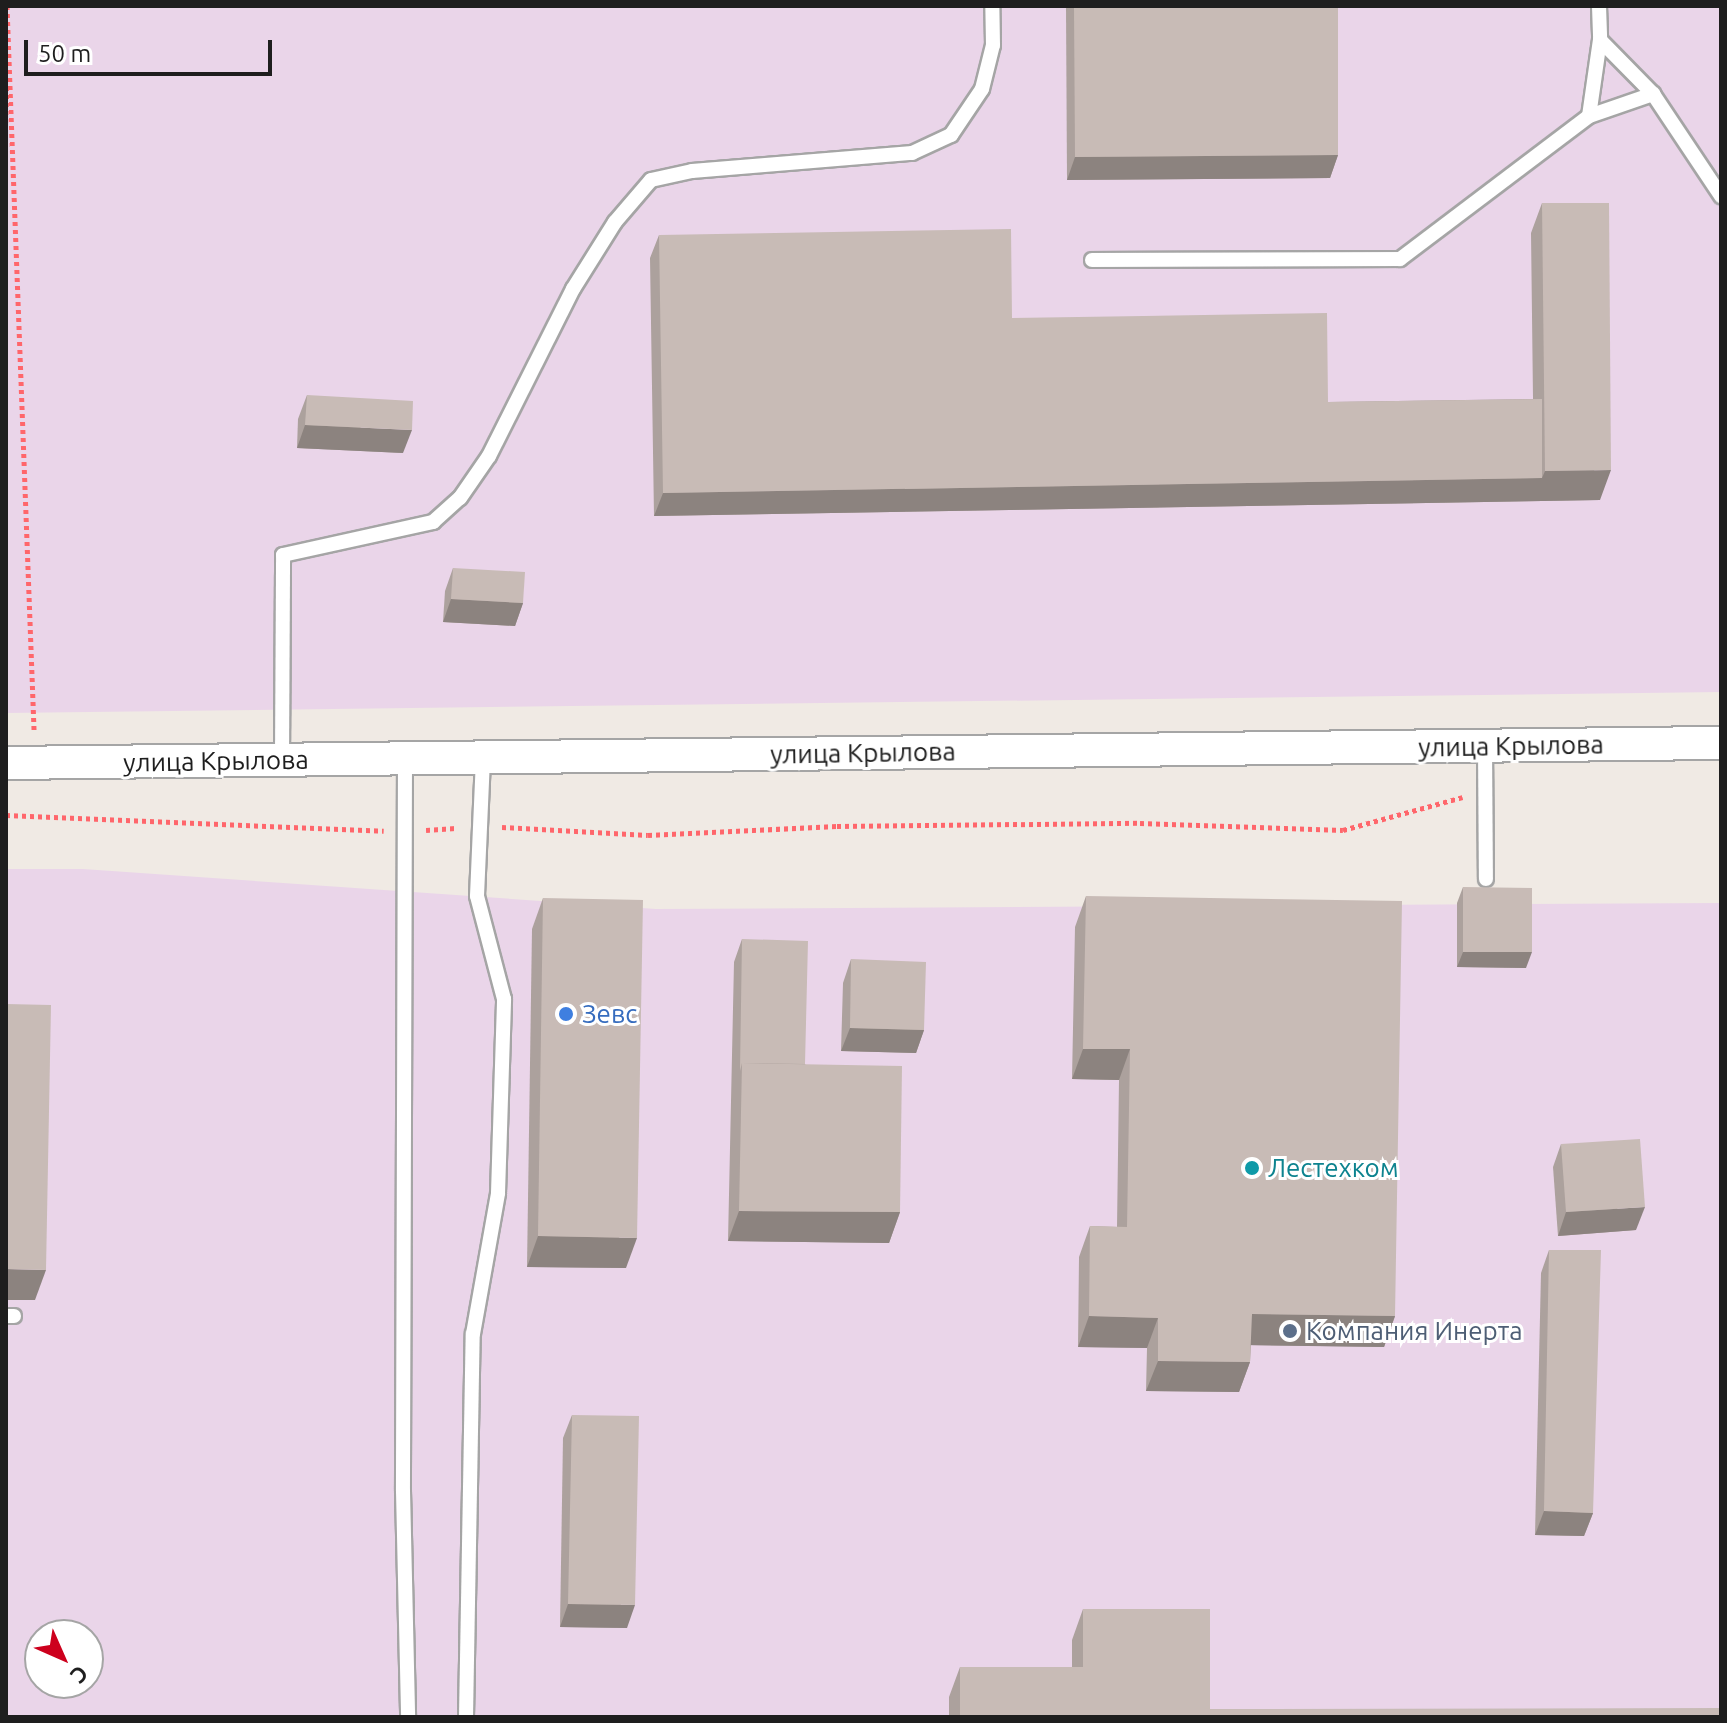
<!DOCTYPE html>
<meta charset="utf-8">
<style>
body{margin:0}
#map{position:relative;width:1727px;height:1723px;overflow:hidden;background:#f0eae4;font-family:Ubuntu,sans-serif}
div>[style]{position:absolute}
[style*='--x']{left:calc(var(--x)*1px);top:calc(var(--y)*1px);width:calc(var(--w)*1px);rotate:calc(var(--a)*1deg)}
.industrial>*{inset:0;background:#ead5e9}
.path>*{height:5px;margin-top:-2.5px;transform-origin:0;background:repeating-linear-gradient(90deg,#ff666b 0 4px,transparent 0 8px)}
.roads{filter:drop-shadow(2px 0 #a5a5a5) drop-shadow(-2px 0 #a5a5a5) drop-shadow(0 2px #a5a5a5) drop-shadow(0 -2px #a5a5a5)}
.service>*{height:14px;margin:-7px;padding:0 7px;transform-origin:7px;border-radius:7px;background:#fff}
.tertiary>*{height:32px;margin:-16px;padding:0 16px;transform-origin:16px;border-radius:16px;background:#fff}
.wall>*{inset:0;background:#aca19d}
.shaded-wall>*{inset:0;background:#8c837f}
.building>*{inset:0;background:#c8bbb6}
.dots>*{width:22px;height:22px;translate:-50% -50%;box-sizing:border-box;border:4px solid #fff;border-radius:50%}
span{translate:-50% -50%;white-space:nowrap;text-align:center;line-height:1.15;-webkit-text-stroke:6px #fff;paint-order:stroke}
.street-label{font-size:26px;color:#1e1e1e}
.shop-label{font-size:26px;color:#366cbe}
.left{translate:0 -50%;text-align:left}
.culture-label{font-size:26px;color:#0d838f}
.service-label{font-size:26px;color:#4e5e75}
.frame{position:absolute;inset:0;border:8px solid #1e1e1e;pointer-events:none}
.north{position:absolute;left:24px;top:1619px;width:80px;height:80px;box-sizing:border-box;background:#fff;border:2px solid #a5a5a5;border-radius:50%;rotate:135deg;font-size:22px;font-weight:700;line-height:32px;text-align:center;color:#1e1e1e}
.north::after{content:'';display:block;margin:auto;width:28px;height:36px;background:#cd001d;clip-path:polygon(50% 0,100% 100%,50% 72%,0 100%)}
.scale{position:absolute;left:24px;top:40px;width:248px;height:36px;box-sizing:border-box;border:4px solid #1e1e1e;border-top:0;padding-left:10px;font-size:24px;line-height:28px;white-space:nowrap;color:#1e1e1e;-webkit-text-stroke:6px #fff;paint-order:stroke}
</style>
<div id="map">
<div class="industrial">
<div style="clip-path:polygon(6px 6px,1721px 6px,1721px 692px,6px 713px)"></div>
<div style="clip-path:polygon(evenodd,6px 869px,83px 869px,656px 909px,1721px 903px,1721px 1717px,6px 1717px,6px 869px,40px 1635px,88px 1635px,88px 1683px,40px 1683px,40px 1635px)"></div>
</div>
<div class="path">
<div style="--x:7;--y:6;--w:725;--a:87.86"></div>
<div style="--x:6;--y:815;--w:378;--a:2.4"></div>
<div style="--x:502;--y:827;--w:146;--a:3.1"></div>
<div style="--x:648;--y:835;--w:189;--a:-2.7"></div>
<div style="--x:837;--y:826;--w:303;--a:-0.6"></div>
<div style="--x:1140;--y:823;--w:203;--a:2"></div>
<div style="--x:1343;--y:830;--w:124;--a:-15.4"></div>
<div style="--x:426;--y:830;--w:30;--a:-4"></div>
</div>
<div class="roads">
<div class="service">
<div style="--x:1599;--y:6;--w:34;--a:88"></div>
<div style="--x:1600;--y:40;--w:76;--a:45.5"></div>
<div style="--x:1653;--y:94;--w:123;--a:56.3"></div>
<div style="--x:1589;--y:116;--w:77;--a:-81.8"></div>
<div style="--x:1092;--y:260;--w:308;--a:-0.2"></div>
<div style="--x:1400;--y:259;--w:237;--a:-37.1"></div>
<div style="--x:1589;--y:116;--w:68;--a:-19"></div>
<div style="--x:1485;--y:746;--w:133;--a:89.6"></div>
<div style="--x:405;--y:758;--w:733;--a:90.16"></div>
<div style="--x:403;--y:1491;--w:226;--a:88.7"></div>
<div style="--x:282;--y:760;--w:205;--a:-89.7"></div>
<div style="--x:283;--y:555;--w:154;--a:-12.4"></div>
<div style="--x:433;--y:522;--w:36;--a:-42"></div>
<div style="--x:460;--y:498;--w:51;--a:-55.4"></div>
<div style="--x:489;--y:456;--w:187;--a:-63.3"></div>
<div style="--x:573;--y:289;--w:79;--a:-57.9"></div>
<div style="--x:615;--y:222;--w:55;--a:-49.4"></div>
<div style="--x:651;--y:180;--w:42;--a:-12.4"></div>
<div style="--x:692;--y:171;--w:221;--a:-4.7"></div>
<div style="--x:912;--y:153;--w:43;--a:-24.8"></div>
<div style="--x:951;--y:135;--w:55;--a:-56"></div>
<div style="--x:982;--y:89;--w:45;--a:-76"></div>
<div style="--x:993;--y:45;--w:39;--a:-91"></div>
<div style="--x:6;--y:1316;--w:8;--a:0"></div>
<div style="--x:466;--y:1717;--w:383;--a:-89"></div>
<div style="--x:473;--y:1334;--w:143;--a:-79.9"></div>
<div style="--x:498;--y:1193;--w:194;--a:-88.2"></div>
<div style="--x:504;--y:999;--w:106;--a:-104.7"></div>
<div style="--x:477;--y:896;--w:138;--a:-87.5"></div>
</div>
<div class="tertiary">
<div style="--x:6;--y:763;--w:1715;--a:-0.67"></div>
</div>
</div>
<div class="wall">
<div style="clip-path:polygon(1066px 6px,1338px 6px,1338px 155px,1330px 178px,1067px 180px)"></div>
<div style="clip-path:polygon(1542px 203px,1600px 500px,654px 516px,650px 258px,659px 235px,1012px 318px,1328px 402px,1533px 399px,1531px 233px)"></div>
<div style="clip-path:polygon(307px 395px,403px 453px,297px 448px,298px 419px)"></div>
<div style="clip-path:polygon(453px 568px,523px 603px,515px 626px,443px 622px,445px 591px)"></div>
<div style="clip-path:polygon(1463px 887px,1526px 968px,1457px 967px,1457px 903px)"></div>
<div style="clip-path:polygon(1086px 896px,1395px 1316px,1384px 1347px,1251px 1345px,1250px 1362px,1239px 1392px,1146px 1391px,1147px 1348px,1078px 1347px,1079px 1257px,1090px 1226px,1117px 1227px,1119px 1080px,1072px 1079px,1075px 927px)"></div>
<div style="clip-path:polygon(543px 898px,626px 1268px,527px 1267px,532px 929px)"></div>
<div style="clip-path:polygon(742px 939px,805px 1064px,900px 1212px,889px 1243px,728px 1241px,734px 962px)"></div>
<div style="clip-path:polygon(851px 959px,924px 1030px,916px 1053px,841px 1051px,843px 983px)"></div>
<div style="clip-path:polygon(1561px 1144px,1636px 1230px,1558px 1236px,1553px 1167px)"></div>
<div style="clip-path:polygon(1549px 1250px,1593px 1513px,1584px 1536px,1535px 1535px,1541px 1273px)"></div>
<div style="clip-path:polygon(572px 1415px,627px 1628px,560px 1627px,563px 1438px)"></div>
<div style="clip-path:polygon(1083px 1609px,1210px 1709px,1721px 1717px,949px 1717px,949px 1697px,960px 1667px,1072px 1667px,1072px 1640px)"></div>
</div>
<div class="shaded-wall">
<div style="clip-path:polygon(1338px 155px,1330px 178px,1067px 180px,1075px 157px)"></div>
<div style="clip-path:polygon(305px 425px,412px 430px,403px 453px,297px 448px)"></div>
<div style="clip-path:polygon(1611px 470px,1600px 500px,654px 516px,663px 493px,1542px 478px,1545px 471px)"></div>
<div style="clip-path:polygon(451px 599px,523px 603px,515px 626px,443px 622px)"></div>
<div style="clip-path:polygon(1463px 952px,1532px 952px,1526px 968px,1457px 967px)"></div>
<div style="clip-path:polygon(850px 1028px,924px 1030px,916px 1053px,841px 1051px)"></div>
<div style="clip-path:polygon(1083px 1049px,1130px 1049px,1119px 1080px,1072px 1079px)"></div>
<div style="clip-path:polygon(1645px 1207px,1636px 1230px,1558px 1236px,1566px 1212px)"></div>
<div style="clip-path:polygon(739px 1211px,900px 1212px,889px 1243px,728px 1241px)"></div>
<div style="clip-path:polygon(538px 1236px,637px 1238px,626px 1268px,527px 1267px)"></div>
<div style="clip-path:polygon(6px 1269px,46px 1270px,35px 1300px,6px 1300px)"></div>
<div style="clip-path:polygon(1252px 1314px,1395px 1316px,1384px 1347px,1241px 1345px)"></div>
<div style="clip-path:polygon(1089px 1316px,1158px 1318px,1147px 1348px,1078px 1347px)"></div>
<div style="clip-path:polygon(1158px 1361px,1250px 1362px,1239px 1392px,1146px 1391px)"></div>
<div style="clip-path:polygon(1544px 1511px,1593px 1513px,1584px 1536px,1535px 1535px)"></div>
<div style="clip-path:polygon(568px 1604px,635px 1605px,627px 1628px,560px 1627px)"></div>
</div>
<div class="building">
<div style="clip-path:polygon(1074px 6px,1338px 6px,1338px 155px,1075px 157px)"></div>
<div style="clip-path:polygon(1542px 203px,1609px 203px,1611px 470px,1545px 471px)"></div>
<div style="clip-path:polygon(1011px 229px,1012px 318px,1327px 313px,1328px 402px,1542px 399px,1542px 478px,663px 493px,659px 235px)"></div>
<div style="clip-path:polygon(307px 395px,413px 401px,412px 430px,305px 425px)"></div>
<div style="clip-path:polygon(453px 568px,525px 572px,523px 603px,451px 599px)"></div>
<div style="clip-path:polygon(1463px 887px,1532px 888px,1532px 952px,1463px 952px)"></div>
<div style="clip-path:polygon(1086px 896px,1402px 901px,1395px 1316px,1252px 1314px,1250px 1362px,1158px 1361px,1158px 1318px,1089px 1316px,1090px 1226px,1127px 1227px,1130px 1049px,1083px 1049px)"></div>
<div style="clip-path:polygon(543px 898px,643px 900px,637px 1238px,538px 1236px)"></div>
<div style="clip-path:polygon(742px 939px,808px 941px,805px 1064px,742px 1063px,740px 1071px)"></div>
<div style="clip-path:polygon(851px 959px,926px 962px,924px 1030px,850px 1028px)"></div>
<div style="clip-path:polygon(6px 1004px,51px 1005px,46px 1270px,6px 1269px)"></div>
<div style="clip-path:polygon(742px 1063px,902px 1066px,900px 1212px,739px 1211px)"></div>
<div style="clip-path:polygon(1640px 1139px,1645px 1207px,1566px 1212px,1561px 1144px)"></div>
<div style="clip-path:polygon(1549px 1250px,1601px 1250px,1593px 1513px,1544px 1511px)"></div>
<div style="clip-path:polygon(572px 1415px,639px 1416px,635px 1605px,568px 1604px)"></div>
<div style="clip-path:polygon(1083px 1609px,1210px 1609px,1210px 1709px,1721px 1708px,1721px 1717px,960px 1717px,960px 1667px,1083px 1667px)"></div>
</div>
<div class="dots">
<div style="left:566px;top:1014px;background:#3f7fe0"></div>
<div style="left:1252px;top:1168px;background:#0f9aa8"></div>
<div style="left:1290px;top:1331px;background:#5c6f8a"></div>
</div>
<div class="street-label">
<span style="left:1511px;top:746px;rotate:-1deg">улица Крылова</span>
<span style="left:863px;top:753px;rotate:-1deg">улица Крылова</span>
<span style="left:216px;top:761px;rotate:-1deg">улица Крылова</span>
</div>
<div class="shop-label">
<span class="left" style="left:582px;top:1014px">Зевс</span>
</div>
<div class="culture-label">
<span class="left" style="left:1268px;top:1168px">Лестехком</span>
</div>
<div class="service-label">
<span class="left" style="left:1306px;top:1331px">Компания Инерта</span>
</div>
<div class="frame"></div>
<div class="north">С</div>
<div class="scale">50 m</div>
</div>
